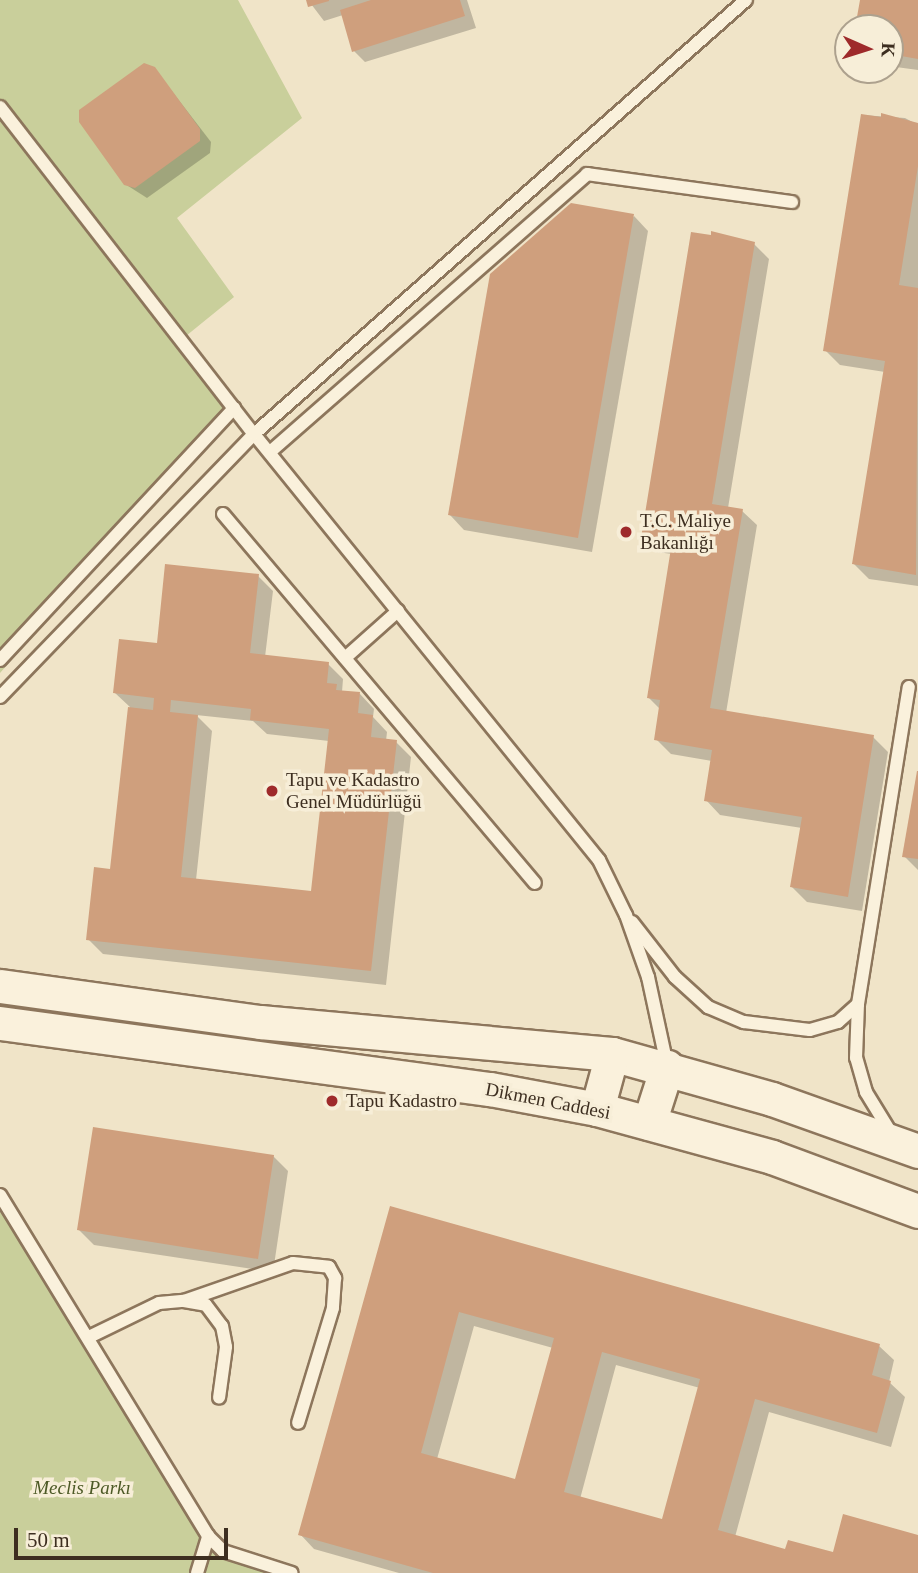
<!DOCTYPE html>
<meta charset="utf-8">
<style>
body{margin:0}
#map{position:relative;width:918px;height:1573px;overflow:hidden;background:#f0e4c8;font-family:Georgia,serif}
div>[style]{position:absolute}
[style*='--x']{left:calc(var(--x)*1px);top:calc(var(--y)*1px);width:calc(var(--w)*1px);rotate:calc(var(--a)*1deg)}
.green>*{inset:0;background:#c9cf9b}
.shadow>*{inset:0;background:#0003}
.building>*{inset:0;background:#cf9f7d}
.roads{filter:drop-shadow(2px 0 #8d765c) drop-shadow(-2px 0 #8d765c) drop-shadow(0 2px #8d765c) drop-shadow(0 -2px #8d765c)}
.lane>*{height:12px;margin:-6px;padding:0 6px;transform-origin:6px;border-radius:6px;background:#faf1dc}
.secondary>*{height:33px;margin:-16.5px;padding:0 16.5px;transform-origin:16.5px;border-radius:16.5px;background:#faf1dc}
.dots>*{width:19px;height:19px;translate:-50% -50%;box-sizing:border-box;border:4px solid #f7eed8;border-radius:50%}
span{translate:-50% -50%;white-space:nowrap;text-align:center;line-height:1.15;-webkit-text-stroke:7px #f7eed8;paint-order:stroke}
.poi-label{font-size:19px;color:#3d2e20}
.left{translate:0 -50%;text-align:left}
.street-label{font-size:19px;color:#3d2e20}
.park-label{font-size:19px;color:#4d5a26;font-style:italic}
.north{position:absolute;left:834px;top:14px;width:70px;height:70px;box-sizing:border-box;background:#f7eed8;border:2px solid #ada18e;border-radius:50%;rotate:93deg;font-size:19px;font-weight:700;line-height:28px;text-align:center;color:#3d2e20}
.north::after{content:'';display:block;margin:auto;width:24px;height:32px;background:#9e2a2b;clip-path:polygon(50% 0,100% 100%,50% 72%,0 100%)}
.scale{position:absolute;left:14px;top:1528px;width:214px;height:32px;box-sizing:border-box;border:4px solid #3d2e20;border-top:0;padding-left:9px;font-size:21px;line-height:24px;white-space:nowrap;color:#3d2e20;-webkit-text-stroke:5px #f7eed8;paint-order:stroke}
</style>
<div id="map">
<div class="green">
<div style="clip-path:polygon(0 0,238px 0,302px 118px,177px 218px,234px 297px,181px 340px,234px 408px,0 673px)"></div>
<div style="clip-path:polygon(0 1195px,224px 1551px,292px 1573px,0 1573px)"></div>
</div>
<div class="shadow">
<div style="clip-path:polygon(308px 0,467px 0,476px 28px,365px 62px,354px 51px,343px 15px,324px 21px)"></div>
<div style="clip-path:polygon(862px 0,918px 0,918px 70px,896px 67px,890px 61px,890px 28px,857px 28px)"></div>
<div style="clip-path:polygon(154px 68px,211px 142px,210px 153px,147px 198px,125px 184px)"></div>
<div style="clip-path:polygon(862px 115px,905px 118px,918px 125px,918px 586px,869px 579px,854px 564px,885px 372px,840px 365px,825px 350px)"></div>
<div style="clip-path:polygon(634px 216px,648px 231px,592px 552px,464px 530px,450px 515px)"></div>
<div style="clip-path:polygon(754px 244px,769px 259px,728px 508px,742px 511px,757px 525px,726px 713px,873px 737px,888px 752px,862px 911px,807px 902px,792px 887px,802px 828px,720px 815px,706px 800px,712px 761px,671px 754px,656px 739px,660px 709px,648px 697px,672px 554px,657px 552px,643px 537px)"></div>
<div style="clip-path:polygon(evenodd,258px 576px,273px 591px,265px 657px,328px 664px,343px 679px,342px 692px,360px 694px,374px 709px,373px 717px,387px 732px,386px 741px,396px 742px,411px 757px,386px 985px,103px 954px,88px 939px,112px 871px,130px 707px,115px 693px,158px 645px,258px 576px,196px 715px,253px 721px,267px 734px,329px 741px,312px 893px,196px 880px,212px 731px,196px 715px)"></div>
<div style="clip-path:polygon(918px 773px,918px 870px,904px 856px)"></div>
<div style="clip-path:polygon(273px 1156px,288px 1171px,273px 1272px,94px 1245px,79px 1230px)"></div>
<div style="clip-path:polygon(evenodd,391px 1208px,879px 1346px,894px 1360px,889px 1382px,905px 1397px,891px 1447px,769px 1412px,735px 1537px,786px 1551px,834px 1555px,918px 1537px,918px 1573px,399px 1573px,314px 1549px,300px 1534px,391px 1208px,474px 1326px,553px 1348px,516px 1481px,437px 1459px,474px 1326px,391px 1208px,616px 1365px,700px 1388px,663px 1521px,580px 1499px,616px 1365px)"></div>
</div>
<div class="building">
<div style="clip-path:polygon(306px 0,329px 0,329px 1px,308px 7px)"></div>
<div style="clip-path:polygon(371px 0,460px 0,465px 16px,352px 52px,340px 10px)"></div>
<div style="clip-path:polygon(860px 0,918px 0,918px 59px,890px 54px,890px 28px,855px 28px)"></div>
<div style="clip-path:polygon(144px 63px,155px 67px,200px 129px,200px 141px,135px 188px,124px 185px,79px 122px,79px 110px)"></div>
<div style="clip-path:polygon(881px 113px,918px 123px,918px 166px,899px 285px,918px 288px,916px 575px,852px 564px,885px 361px,823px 351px,861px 114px,881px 117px)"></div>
<div style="clip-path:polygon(571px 203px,634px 214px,578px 538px,448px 515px,490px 274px)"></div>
<div style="clip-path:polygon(711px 231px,755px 242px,712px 504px,743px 509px,710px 708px,874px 735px,848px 897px,790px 887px,802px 817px,704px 801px,712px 750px,654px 740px,660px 700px,647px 698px,672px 542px,641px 538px,691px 232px,711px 235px)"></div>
<div style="clip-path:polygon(evenodd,165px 564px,259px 574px,250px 653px,329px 662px,327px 683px,337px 684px,336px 690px,360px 692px,358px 713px,373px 715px,371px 737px,397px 740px,371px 971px,86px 940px,94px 867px,110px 869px,128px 707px,153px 710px,154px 698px,113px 693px,119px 639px,157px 643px,165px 564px,171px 700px,251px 709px,250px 720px,329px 729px,311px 891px,181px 877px,198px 715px,170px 712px,171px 700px)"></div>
<div style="clip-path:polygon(917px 771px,918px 771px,918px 859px,902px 857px)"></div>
<div style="clip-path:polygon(93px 1127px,274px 1155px,258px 1259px,77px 1230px)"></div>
<div style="clip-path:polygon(evenodd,390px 1206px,880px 1344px,872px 1375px,891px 1381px,877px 1433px,755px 1399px,718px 1530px,785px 1549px,788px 1540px,833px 1552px,843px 1514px,918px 1535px,918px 1573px,433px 1573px,298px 1535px,390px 1206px,459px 1312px,554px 1338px,515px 1479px,421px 1453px,459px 1312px,390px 1206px,602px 1352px,700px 1379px,662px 1519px,564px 1492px,602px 1352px)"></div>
</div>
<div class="roads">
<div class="lane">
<div style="--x:0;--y:107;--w:414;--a:52.2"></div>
<div style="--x:254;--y:434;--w:548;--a:51"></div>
<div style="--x:599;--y:860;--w:61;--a:63.9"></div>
<div style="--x:626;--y:915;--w:66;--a:70.5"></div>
<div style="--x:648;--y:977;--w:90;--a:77.8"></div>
<div style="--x:270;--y:452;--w:422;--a:-41.2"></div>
<div style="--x:587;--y:174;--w:207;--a:7.8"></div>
<div style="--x:223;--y:514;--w:483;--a:49.8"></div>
<div style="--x:345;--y:658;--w:71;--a:-41.6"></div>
<div style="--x:0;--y:660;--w:344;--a:-47.1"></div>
<div style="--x:0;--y:697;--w:366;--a:-46"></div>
<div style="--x:254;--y:434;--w:656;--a:-41.42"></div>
<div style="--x:632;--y:922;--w:70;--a:52"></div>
<div style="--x:675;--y:977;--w:45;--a:42.3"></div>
<div style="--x:708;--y:1007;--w:39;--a:23"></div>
<div style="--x:744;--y:1022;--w:66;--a:6.9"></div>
<div style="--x:810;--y:1030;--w:29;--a:-16"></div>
<div style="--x:838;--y:1022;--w:27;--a:-42"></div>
<div style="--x:891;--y:1133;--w:48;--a:-121.4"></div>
<div style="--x:866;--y:1092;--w:35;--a:-106"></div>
<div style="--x:856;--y:1058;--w:54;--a:-87.9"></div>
<div style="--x:858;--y:1004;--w:321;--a:-80.9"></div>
<div style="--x:0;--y:1195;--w:399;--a:58.6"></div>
<div style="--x:208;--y:1536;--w:21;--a:45"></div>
<div style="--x:223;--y:1551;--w:72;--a:17.7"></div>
<div style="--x:184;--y:1301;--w:115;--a:-19.2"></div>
<div style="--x:293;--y:1263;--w:36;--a:6"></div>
<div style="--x:329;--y:1267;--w:13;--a:61"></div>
<div style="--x:335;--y:1278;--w:30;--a:94"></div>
<div style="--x:333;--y:1308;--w:120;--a:106.9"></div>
<div style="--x:89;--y:1337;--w:78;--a:-25.9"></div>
<div style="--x:159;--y:1303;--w:25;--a:-5"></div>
<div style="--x:184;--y:1301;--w:22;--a:10"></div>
<div style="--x:206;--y:1305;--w:26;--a:53"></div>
<div style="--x:222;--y:1326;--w:21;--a:79"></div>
<div style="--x:226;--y:1347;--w:51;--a:97.8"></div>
<div style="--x:197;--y:1573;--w:39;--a:-73"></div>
</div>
<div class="secondary">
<div style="--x:0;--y:986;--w:262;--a:7.9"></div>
<div style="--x:260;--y:1022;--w:353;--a:5.2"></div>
<div style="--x:612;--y:1054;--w:166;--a:15.7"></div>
<div style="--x:772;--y:1099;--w:155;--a:19.6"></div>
<div style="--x:0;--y:1023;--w:494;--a:7.7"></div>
<div style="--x:490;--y:1089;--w:109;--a:10.6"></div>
<div style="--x:597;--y:1109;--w:181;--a:15.3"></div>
<div style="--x:772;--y:1157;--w:156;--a:20.3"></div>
<div style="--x:597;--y:1109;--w:57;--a:-74.7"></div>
<div style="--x:649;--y:1123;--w:59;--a:-72.2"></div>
</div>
</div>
<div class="dots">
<div style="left:626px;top:532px;background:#9e2a2b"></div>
<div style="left:272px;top:791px;background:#9e2a2b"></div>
<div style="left:332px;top:1101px;background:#9e2a2b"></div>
</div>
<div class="poi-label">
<span class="left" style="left:640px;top:532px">T.C. Maliye<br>Bakanlığı</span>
<span class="left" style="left:286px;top:791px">Tapu ve Kadastro<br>Genel Müdürlüğü</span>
<span class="left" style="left:346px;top:1101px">Tapu Kadastro</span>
</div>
<div class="street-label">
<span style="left:548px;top:1101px;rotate:11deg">Dikmen Caddesi</span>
</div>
<div class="park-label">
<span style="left:82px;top:1488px">Meclis Parkı</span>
</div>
<div class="north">K</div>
<div class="scale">50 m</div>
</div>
